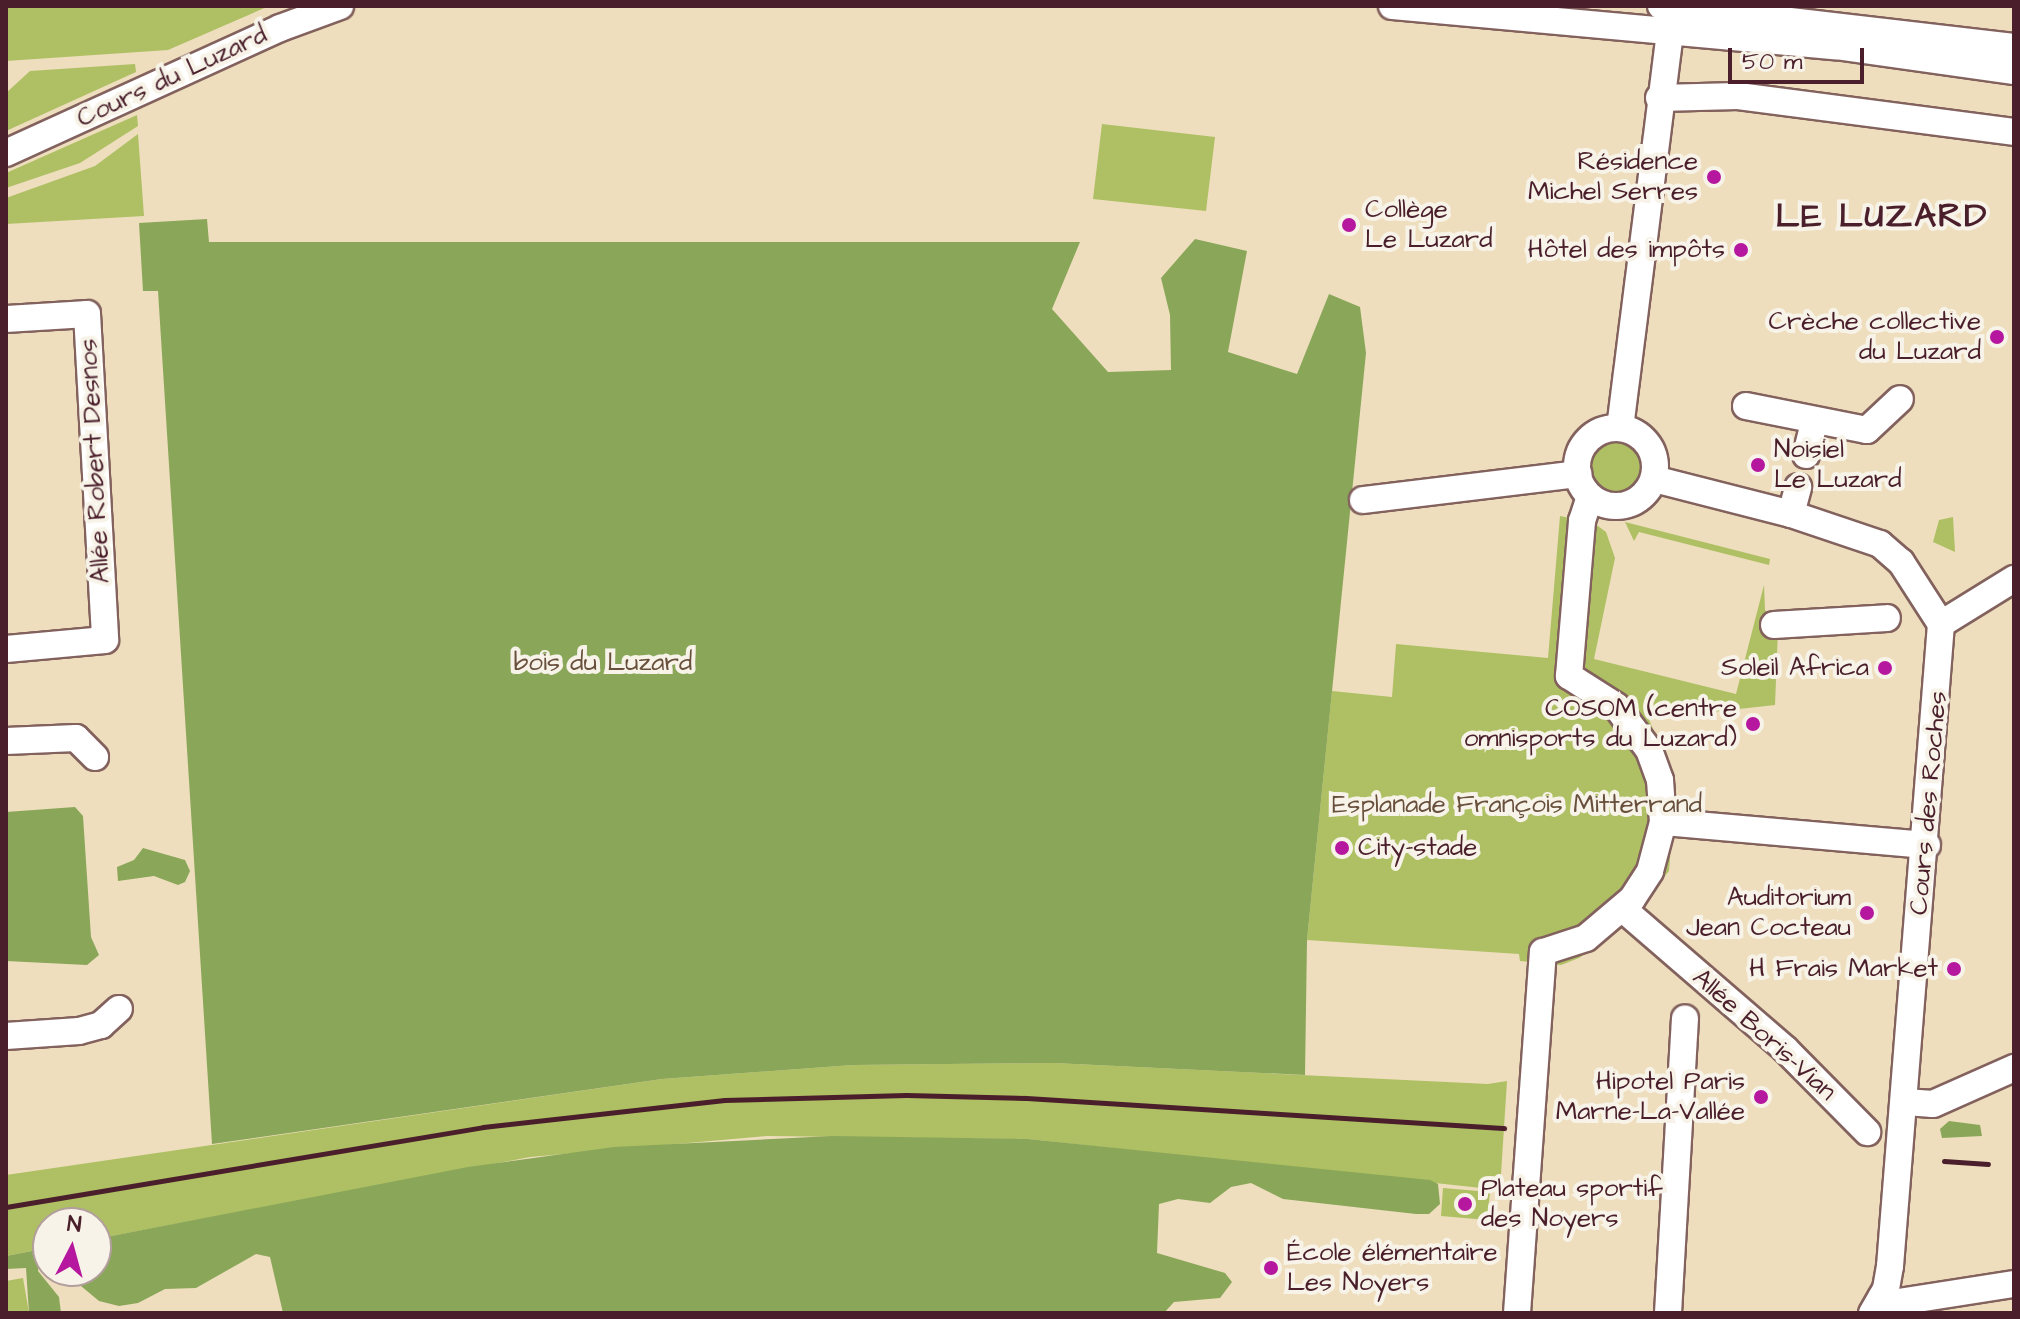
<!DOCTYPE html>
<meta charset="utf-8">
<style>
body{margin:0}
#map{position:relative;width:2020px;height:1319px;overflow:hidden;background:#eedebd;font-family:"Architects Daughter",sans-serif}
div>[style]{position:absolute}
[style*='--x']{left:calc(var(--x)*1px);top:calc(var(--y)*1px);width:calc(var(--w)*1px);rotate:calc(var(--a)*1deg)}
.green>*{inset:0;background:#aec063}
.round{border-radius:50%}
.forest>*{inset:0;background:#8aa659}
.roads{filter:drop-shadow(2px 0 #83625e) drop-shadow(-2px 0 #83625e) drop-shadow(0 2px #83625e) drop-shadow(0 -2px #83625e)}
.minor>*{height:26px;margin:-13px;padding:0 13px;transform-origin:13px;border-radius:13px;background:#fff}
.minor>.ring{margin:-13px;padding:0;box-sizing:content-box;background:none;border:26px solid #fff;border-radius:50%}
.rail>*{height:5px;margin:-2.5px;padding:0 2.5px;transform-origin:2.5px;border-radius:2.5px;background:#4a1f2b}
.dots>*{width:22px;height:22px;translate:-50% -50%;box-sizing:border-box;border:4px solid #f7f3e8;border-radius:50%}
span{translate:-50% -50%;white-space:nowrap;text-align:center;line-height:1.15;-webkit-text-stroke:8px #f7f3e8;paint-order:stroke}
.street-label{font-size:26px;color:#4a1f2b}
.poi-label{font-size:26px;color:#4a1f2b}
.right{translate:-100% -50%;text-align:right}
.left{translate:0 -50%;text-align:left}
.park-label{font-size:26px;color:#684f3c}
.district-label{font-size:34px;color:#4a1f2b;font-weight:700;letter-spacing:2px}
.frame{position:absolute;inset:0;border:8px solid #4a1f2b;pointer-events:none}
.north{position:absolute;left:32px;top:1207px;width:80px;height:80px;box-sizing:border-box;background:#f7f3e8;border:2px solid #b29e9c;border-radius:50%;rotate:6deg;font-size:22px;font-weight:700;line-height:32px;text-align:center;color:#4a1f2b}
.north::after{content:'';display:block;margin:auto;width:28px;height:36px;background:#b5179e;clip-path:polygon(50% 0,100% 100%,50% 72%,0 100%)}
.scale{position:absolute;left:1728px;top:48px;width:136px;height:36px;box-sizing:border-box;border:4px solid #4a1f2b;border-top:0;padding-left:10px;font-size:24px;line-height:28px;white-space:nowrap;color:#4a1f2b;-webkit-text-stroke:6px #f7f3e8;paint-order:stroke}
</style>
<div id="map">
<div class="green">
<div style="clip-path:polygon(6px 6px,269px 6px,168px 50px,6px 61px)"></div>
<div style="clip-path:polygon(135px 64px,136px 72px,6px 131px,6px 93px,30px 71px)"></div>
<div style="clip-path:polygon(137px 115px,138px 126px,80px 163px,6px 188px,6px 173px)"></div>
<div style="clip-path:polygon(1102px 124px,1215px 137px,1206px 211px,1093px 199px)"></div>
<div style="clip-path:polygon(138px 134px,144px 216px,6px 224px,6px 198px,95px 166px)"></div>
<div class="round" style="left:1588px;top:440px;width:56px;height:56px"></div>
<div style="clip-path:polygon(1560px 516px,1594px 523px,1606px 532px,1615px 558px,1594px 659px,1736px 694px,1764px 585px,1765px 610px,1778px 630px,1775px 705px,1649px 719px,1670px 772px,1674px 807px,1669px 871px,1624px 927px,1579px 958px,1561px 965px,1520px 961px,1519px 954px,1307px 940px,1332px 691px,1392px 697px,1396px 644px,1548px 658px)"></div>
<div style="clip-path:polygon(1953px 517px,1955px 552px,1933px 542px,1939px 520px)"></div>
<div style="clip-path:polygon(1625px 522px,1770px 559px,1769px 565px,1639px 532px,1634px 541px)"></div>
<div style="clip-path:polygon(1054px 1063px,1488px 1084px,1507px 1081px,1500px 1190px,1028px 1139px,767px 1136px,530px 1157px,96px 1239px,96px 1223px,48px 1223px,48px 1248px,6px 1256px,6px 1175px,662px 1079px,853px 1065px)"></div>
<div style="clip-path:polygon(1443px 1188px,1490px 1192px,1487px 1220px,1441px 1216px)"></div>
<div style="clip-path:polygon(23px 1278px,29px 1313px,6px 1313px,6px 1281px)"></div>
</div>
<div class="forest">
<div style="clip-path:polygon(207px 219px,209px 242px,1080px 242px,1052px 309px,1108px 372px,1171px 370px,1170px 315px,1161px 278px,1195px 239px,1247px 251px,1228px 352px,1297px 374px,1329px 294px,1360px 307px,1366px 353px,1307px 940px,1305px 1075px,1054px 1063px,853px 1065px,662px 1079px,212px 1144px,158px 291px,143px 291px,139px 223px)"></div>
<div style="clip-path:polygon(75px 807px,83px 816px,91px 937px,99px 955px,87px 965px,6px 961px,6px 812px)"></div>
<div style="clip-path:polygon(143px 848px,185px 860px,190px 871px,185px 882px,178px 885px,154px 876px,118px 881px,117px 867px,134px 860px)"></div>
<div style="clip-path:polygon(1949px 1121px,1980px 1125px,1982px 1136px,1942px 1138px,1940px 1129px)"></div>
<div style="clip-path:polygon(832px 1136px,1028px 1139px,1430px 1180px,1438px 1184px,1440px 1204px,1429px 1214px,1416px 1214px,1283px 1199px,1251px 1183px,1231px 1187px,1210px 1203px,1178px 1199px,1159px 1204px,1157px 1253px,1225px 1273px,1232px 1282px,1220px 1298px,1174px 1302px,1164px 1313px,283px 1313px,270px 1257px,256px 1254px,196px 1288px,165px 1289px,138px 1303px,119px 1306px,99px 1301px,63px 1271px,96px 1271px,96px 1239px,468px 1167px,614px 1147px)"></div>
<div style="clip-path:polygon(48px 1248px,48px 1260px,40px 1261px,38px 1271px,59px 1297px,61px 1313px,29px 1313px,26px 1268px,6px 1269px,6px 1256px)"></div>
</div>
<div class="roads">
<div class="minor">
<div style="--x:1392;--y:6;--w:445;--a:5.2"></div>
<div style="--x:1835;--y:46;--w:181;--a:8"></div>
<div style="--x:1661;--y:6;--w:355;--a:6.6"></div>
<div style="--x:1659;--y:98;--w:79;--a:-1.5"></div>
<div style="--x:1738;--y:96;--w:278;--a:7.4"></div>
<div style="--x:6;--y:153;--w:301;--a:-24.5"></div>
<div style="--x:280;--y:28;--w:64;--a:-20.1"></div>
<div style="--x:6;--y:319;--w:81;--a:-3.5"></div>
<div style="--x:87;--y:314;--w:326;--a:86.8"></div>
<div style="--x:105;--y:640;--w:99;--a:174.8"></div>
<div style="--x:1746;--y:406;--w:123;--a:11.2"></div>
<div style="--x:1867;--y:430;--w:45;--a:-43.2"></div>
<div style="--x:1620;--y:428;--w:425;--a:-82.8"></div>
<div class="ring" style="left:1577px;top:428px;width:52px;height:52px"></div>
<div style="--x:1806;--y:455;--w:34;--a:-76"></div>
<div style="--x:1654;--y:479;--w:141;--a:14.3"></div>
<div style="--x:1791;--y:514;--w:94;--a:18.6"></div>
<div style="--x:1880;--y:544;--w:28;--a:41"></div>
<div style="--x:1901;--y:562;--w:74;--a:57.2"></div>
<div style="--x:1941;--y:624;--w:644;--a:94.54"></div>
<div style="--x:1890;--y:1266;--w:23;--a:100"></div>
<div style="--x:1886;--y:1289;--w:28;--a:120"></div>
<div style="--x:1363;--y:500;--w:217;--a:-6.9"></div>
<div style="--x:1791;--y:514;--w:28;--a:-75"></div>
<div style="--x:1941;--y:624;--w:86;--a:-31.7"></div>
<div style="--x:1774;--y:625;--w:113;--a:-3.5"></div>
<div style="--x:6;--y:741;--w:70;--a:-2.5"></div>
<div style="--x:76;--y:738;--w:27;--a:45"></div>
<div style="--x:1663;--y:822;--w:265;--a:5"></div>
<div style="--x:1623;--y:909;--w:214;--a:40.8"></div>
<div style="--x:1785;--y:1049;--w:117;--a:45.3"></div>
<div style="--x:6;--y:1036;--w:73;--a:-3.9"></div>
<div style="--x:79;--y:1031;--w:23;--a:-15"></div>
<div style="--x:101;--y:1025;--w:24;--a:-42"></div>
<div style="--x:1905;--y:1102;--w:28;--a:4"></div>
<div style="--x:1933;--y:1104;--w:89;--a:-24"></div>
<div style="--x:1881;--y:1298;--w:12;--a:24"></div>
<div style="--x:1892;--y:1303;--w:123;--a:-8.9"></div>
<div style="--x:1517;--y:1313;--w:362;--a:-85.9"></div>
<div style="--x:1543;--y:952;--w:45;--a:-18"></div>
<div style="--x:1586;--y:938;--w:60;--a:-40.3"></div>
<div style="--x:1632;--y:899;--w:33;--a:-57"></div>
<div style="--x:1650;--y:871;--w:51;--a:-75.1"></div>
<div style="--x:1663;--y:822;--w:42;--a:-94.1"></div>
<div style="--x:1660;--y:780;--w:32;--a:-110"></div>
<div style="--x:1649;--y:750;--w:55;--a:-126.9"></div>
<div style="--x:1616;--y:706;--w:56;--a:-147.4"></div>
<div style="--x:1569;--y:676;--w:156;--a:-85.2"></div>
<div style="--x:1582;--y:521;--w:25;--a:-72"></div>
<div style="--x:1668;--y:1313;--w:295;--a:-86.7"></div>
</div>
</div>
<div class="rail">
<div style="--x:1944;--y:1161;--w:44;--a:3.9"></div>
<div style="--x:6;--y:1207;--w:484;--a:-9.5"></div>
<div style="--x:483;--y:1127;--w:243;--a:-6.4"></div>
<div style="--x:724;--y:1100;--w:182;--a:-1.6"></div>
<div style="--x:906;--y:1095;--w:119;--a:1.4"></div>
<div style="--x:1025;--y:1098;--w:480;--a:3.6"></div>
</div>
<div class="dots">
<div style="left:1714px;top:177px;background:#b5179e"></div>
<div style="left:1349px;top:225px;background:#b5179e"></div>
<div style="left:1741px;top:250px;background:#b5179e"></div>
<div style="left:1997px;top:337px;background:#b5179e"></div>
<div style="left:1758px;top:465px;background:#b5179e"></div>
<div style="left:1885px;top:668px;background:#b5179e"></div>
<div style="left:1753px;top:724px;background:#b5179e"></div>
<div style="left:1342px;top:848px;background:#b5179e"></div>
<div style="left:1867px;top:913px;background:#b5179e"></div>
<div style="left:1954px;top:969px;background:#b5179e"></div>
<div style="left:1761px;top:1097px;background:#b5179e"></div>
<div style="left:1465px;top:1204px;background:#b5179e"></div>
<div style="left:1271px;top:1268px;background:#b5179e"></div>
</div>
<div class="street-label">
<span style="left:172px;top:77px;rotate:-25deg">Cours du Luzard</span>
<span style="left:95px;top:461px;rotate:-93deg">Allée Robert Desnos</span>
<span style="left:1929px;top:803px;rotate:-85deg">Cours des Roches</span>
<span style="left:1764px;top:1035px;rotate:42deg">Allée Boris-Vian</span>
</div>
<div class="poi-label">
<span class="right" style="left:1698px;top:177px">Résidence<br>Michel Serres</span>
<span class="left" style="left:1365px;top:225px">Collège<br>Le Luzard</span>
<span class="right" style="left:1725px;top:250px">Hôtel des impôts</span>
<span class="right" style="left:1981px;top:337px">Crèche collective<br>du Luzard</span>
<span class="left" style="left:1774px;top:465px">Noisiel<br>Le Luzard</span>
<span class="right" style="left:1869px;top:668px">Soleil Africa</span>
<span class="right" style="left:1737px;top:724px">COSOM (centre<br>omnisports du Luzard)</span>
<span class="left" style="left:1358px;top:848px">City-stade</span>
<span class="right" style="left:1851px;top:913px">Auditorium<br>Jean Cocteau</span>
<span class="right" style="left:1938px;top:969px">H Frais Market</span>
<span class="right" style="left:1745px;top:1097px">Hipotel Paris<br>Marne-La-Vallée</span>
<span class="left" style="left:1481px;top:1204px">Plateau sportif<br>des Noyers</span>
<span class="left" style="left:1287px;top:1268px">École élémentaire<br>Les Noyers</span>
</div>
<div class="park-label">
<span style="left:603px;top:663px">bois du Luzard</span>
<span style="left:1517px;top:805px">Esplanade François Mitterrand</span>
</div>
<div class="district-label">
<span style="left:1882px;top:217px">LE LUZARD</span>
</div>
<div class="frame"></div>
<div class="north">N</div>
<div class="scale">50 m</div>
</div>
